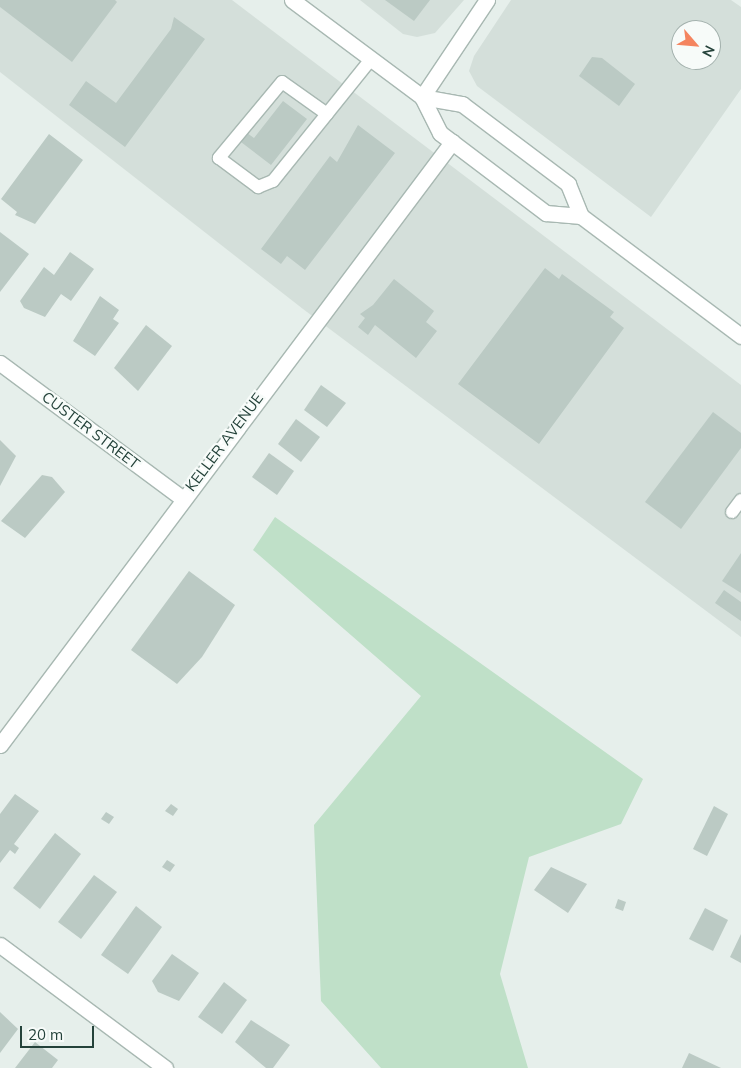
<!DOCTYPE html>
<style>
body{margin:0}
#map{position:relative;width:741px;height:1068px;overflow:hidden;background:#e6efeb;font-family:Mulish,sans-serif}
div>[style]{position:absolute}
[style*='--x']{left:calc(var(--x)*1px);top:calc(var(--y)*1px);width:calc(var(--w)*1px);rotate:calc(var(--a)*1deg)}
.built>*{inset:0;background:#d4dfda}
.green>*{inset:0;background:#bfe0c8}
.building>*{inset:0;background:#bbcac4}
.roads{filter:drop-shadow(1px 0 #a8b8b2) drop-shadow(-1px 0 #a8b8b2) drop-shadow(0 1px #a8b8b2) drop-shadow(0 -1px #a8b8b2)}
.lane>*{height:12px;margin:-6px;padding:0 6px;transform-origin:6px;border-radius:6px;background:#fff}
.street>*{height:15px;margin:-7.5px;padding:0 7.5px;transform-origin:7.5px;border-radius:7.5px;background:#fff}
.secondary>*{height:15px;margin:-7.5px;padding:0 7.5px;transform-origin:7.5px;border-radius:7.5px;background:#fff}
span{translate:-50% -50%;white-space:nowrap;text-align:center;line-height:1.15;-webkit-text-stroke:4.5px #f7fbf9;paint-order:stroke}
.street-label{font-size:15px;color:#24423a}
.north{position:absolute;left:671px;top:20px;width:50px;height:50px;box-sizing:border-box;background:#f7fbf9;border:1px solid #a3b1ad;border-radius:50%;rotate:117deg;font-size:14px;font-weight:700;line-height:20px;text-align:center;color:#24423a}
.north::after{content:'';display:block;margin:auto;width:18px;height:22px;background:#f4845f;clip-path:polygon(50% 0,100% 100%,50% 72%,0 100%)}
.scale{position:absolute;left:20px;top:1026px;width:74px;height:22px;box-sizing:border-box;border:2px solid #24423a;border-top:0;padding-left:6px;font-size:15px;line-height:18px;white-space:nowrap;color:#24423a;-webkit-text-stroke:4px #f7fbf9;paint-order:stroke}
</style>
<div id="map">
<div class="built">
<div style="clip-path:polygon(0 0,232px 0,741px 385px,741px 637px,303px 309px,0 72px)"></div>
<div style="clip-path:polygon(360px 0,464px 0,435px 33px,417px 37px,403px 34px)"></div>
<div style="clip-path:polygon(evenodd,511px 0,731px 0,741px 7px,741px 89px,651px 217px,477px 86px,469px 71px,474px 56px,511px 0,681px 30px,711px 30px,711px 60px,681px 60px,681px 30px)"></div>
</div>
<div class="green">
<div style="clip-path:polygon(275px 517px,643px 779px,621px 824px,529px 857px,500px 974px,528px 1068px,381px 1068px,321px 1001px,314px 825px,421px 696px,253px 550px)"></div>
</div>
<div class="building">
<div style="clip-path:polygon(0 0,115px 0,117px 2px,72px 62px,0 7px)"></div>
<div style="clip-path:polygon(385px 0,430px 0,414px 21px)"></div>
<div style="clip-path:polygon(174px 17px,205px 39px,125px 147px,69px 105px,86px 81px,116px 103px,171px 29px)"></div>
<div style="clip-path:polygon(592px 57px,602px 58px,635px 84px,619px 106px,579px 76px)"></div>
<div style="clip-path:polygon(283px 101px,307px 119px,271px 165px,241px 142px,247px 133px,254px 138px)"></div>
<div style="clip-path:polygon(358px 125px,395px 153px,305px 270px,287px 256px,281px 264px,261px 249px,330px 156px,337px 162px)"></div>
<div style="clip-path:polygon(49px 134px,83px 160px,35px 224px,15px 215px,17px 212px,1px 199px)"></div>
<div style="clip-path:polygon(0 232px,29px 254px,0 292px)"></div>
<div style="clip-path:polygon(70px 252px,94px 269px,71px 301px,61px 294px,45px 317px,24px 308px,20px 301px,44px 267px,54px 275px)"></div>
<div style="clip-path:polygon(545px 268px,559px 279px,562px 274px,614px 312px,610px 317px,624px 328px,539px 444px,458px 384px)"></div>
<div style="clip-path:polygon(394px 279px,434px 311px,426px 322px,437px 331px,416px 358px,375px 325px,368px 335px,358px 327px,365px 318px,360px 314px,373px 305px)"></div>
<div style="clip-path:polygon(100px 296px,119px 310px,113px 319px,119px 323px,95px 356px,73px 341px)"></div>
<div style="clip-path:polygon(146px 325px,172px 346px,138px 391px,114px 368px)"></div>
<div style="clip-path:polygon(321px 385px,346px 403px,327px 427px,304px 410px)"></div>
<div style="clip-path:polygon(713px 412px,741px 433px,741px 448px,681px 529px,645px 502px)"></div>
<div style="clip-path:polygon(296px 419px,320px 437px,301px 462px,278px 444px)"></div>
<div style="clip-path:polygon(0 440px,16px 456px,0 486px)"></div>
<div style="clip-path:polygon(269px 453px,294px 471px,277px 495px,252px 477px)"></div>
<div style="clip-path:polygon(42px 475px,52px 477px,65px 492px,25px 538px,1px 521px)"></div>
<div style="clip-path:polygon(741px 553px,741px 593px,722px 581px)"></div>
<div style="clip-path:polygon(189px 571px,235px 605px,202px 657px,177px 684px,131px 650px)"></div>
<div style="clip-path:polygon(724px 590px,741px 602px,741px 621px,715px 603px)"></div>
<div style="clip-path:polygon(15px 794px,39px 811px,14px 844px,19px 848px,15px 854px,10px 850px,0 863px,0 814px)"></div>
<div style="clip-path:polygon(171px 804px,178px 809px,173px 816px,165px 811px)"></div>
<div style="clip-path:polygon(714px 806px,728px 814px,707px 856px,693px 849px)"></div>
<div style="clip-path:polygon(106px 812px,114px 817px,109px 824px,101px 819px)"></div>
<div style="clip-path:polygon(55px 833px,81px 854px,40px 909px,13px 888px)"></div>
<div style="clip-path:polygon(167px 860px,175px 865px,170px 872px,162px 867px)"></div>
<div style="clip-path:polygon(551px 867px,587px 884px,568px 913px,534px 890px)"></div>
<div style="clip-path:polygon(94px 875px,117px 892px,81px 939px,58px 922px)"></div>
<div style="clip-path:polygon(618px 899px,626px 902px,623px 911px,615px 908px)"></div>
<div style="clip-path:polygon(136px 906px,162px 927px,128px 974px,101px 955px)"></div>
<div style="clip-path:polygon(705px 908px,728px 920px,713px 951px,689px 939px)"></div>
<div style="clip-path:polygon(741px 934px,741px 963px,730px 957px)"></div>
<div style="clip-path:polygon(172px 954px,199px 973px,179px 1001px,158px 992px,152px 981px)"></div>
<div style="clip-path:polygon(224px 982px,247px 1000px,222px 1034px,198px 1017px)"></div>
<div style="clip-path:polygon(0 1012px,18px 1029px,0 1053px)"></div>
<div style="clip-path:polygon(251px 1020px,290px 1045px,273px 1068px,266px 1068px,235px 1042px)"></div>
<div style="clip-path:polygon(35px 1042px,58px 1060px,52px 1068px,15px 1068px)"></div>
<div style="clip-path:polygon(689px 1053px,721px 1068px,682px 1068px)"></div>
</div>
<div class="roads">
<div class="lane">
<div style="--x:327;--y:114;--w:55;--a:-144.6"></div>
<div style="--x:282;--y:82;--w:99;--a:129.7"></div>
<div style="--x:219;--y:158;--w:49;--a:36.6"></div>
<div style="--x:258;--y:187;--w:16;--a:-22"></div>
<div style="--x:273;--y:181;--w:156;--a:-51.2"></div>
<div style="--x:732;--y:512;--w:15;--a:-53"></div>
</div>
<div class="street">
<div style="--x:422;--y:97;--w:117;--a:-56.2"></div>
<div style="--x:0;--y:363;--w:227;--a:36.6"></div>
<div style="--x:0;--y:745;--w:754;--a:-53.15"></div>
<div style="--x:0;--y:945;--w:206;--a:36.7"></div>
</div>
<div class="secondary">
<div style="--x:292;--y:0;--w:162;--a:36.7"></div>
<div style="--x:422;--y:97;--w:40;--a:63.4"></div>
<div style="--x:440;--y:133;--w:15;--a:37"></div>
<div style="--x:452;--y:142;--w:118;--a:37.1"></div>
<div style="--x:546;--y:213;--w:35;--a:5"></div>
<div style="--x:422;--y:97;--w:41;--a:9.9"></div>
<div style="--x:462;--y:104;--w:133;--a:37"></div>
<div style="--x:568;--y:184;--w:35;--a:68"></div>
<div style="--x:581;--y:216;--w:200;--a:36.9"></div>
</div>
</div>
<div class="street-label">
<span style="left:91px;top:430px;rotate:37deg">CUSTER STREET</span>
<span style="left:224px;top:442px;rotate:-53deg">KELLER AVENUE</span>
</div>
<div class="north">N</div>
<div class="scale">20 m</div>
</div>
